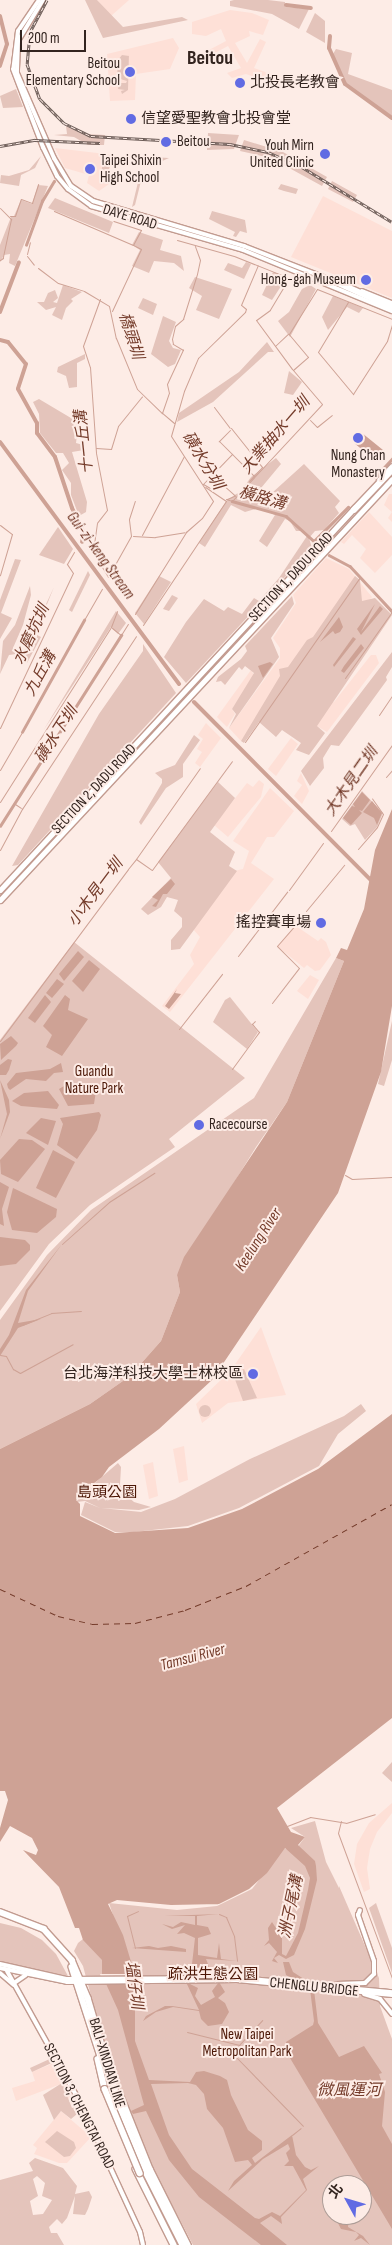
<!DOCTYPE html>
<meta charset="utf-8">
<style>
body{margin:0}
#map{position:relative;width:392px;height:2245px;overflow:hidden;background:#fdece6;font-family:"Sofia Sans Condensed","Noto Sans TC",sans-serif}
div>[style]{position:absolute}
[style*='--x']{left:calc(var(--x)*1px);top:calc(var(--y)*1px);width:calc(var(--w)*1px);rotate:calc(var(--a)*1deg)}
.built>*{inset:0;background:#fee0d7}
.green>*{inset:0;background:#e4c4bb}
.round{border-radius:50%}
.water>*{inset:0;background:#cea295}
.pier>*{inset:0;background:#fdece6}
.stream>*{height:1px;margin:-0.5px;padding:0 0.5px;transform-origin:0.5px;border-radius:0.5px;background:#cea295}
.canal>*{height:2.5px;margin:-1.25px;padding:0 1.25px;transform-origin:1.25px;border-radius:1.25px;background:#cea295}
.river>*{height:4px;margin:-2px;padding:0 2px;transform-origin:2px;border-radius:2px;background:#cea295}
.ferry>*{height:1px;margin-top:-0.5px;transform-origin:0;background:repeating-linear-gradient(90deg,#743b2a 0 6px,transparent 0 11px)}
.roads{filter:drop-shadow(1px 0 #c29b90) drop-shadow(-1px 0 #c29b90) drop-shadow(0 1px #c29b90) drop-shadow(0 -1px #c29b90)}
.secondary>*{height:4px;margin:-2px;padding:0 2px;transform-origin:2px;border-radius:2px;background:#fff}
.primary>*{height:5px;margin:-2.5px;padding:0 2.5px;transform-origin:2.5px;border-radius:2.5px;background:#fff}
.trunk>*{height:5.5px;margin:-2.75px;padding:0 2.75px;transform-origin:2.75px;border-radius:2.75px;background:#fff}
.rail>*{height:3px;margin-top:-1.5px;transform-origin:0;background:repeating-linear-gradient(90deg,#fdece6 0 4px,#6c5c57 0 8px);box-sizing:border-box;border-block:1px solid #6c5c57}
.bridges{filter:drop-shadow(1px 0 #c29b90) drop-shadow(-1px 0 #c29b90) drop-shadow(0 1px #c29b90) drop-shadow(0 -1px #c29b90)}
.trunk-bridge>*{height:5.5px;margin:-2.75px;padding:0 2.75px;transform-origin:2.75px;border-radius:2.75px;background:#fff}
.dots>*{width:14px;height:14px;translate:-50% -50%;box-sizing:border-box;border:2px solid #fdece6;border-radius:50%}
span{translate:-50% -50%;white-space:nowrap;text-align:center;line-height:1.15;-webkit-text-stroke:4px #fdece6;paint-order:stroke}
.poi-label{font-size:15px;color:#33241f}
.right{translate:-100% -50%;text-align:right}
.left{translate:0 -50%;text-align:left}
.street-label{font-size:15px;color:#33241f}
.park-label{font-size:15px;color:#4c1706}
.water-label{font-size:16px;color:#743b2a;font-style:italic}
.district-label{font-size:20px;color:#33241f;font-weight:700}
.north{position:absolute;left:322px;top:2175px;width:50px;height:50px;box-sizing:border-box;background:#fdece6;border:1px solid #ac9c96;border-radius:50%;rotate:309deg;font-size:14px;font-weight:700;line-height:20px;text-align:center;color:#33241f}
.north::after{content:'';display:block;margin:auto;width:18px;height:22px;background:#616be3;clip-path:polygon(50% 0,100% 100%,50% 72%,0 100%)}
.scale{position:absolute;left:20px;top:30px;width:66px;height:22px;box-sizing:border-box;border:2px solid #33241f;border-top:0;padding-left:6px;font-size:15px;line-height:18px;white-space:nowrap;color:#33241f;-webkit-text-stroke:4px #fdece6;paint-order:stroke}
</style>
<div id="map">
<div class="built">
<div style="clip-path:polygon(97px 0,129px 0,111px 16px)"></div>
<div style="clip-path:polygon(230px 10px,252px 13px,269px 20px,263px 35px,249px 31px,250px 36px,235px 43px,247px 63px,260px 39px,266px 42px,254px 68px,271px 74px,266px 81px,246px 74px,232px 78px,227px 73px,241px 68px,228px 46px,211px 55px,207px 51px,226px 41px,221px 29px,206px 36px,192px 34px,192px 22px)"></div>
<div style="clip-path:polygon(173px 38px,179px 48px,170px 69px,136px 74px,135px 100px,110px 101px,107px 54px)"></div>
<div style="clip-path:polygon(55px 148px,114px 155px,108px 174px,118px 178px,99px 191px,87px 183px,89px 175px,65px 168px)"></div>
<div style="clip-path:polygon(323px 196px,392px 231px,392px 298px,291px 257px)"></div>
<div style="clip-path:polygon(389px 494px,392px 494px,392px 522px,388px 518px,392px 512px,384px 505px)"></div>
<div style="clip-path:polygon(369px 512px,392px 537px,392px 555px,375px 573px,360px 558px,366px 549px,352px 535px,344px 544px,341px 542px)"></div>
<div style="clip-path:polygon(326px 558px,349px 569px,372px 597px,335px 644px,321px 695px,334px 702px,371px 655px,376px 655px,379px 663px,327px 732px,310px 722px,281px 727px,259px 718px,241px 741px,229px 728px,280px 658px,280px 648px,273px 638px,296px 603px,293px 595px)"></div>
<div style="clip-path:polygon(251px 670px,255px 676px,232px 709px,235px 714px,227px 727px,217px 717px)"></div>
<div style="clip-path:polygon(206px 723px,221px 738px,200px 767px,195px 763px,202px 752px,197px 749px,203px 739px,198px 735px)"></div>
<div style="clip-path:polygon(291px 738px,298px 744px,276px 776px,268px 769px)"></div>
<div style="clip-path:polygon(301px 773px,309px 791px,302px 804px,294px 796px,302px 785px,297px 781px)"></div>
<div style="clip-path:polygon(259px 780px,264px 784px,261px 797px,228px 837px,214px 825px,247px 783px,253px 787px)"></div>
<div style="clip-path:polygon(270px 788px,294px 811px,274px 837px,267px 837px,251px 863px,274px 879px,170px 1012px,162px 1006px,194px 964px,190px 955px,200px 937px,192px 928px,227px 867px,234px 871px,243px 869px,249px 851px,233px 841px)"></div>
<div style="clip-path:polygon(296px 926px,318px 941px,321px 938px,326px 942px,331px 955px,320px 970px,315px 971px,307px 965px,304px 968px,277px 946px)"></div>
<div style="clip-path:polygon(310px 975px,319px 980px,308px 999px,297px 991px)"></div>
<div style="clip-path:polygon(261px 1327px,286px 1395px,228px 1403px,202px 1423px,196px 1404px,231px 1370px)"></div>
<div style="clip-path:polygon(184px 1446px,188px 1480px,179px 1483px,173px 1449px)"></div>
<div style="clip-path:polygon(153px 1462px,158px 1496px,149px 1499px,143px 1465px)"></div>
<div style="clip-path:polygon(392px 1803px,392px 1813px,377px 1832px,370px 1849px,367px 1868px,370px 1889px,364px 1892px,354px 1864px,357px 1844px,369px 1823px)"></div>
<div style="clip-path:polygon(56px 2062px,79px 2105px,73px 2108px,61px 2084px,16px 2101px,12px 2088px,35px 2081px,32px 2072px)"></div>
<div style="clip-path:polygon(61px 2111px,91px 2137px,67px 2163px,59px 2163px,34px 2154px,37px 2148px,33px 2145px)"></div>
</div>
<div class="green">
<div style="clip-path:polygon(85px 0,97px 0,123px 27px,182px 17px,188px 20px,103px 38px)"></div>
<div style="clip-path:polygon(234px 0,268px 0,285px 2px,285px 7px,309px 9px,299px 29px,272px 14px,230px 6px,230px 1px)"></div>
<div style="clip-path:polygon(315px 13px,325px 21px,325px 43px,306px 32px)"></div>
<div style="clip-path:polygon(336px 49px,352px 53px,348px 74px,392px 90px,392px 116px,346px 85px,333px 54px)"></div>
<div style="clip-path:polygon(129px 53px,128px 90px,122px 94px,121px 91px,125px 90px,118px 89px,119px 83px,126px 83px,127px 81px,117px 78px,118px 60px,122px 55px,129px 56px)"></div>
<div style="clip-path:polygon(16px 89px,23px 107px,3px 108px,0 96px)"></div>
<div style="clip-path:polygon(66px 126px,87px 134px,105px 135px,104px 145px,88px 145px,74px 137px,54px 135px,67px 134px)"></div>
<div style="clip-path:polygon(208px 133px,239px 135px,234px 149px,207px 150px)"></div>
<div style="clip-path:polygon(244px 140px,283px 152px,327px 177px,322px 186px,271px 158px,240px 151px)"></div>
<div style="clip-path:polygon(104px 155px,114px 155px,107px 174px,101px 174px)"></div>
<div style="clip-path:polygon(41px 156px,35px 168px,21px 175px,19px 186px,0 183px,1px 175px,9px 176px,29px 170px)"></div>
<div style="clip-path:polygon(132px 156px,169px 158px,151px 166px)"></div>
<div style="clip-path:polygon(143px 173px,135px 205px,132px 207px,140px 174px)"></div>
<div style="clip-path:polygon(332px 181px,357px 195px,353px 202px,328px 189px)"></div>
<div style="clip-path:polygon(281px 184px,298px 189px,296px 194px,284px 191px,278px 189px)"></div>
<div style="clip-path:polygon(38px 185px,48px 186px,15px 266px,9px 263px,10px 254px,4px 255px,0 262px,0 245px,11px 217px,14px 216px,21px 200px,32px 204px)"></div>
<div style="clip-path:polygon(55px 198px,113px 222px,109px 233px,48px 208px)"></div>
<div style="clip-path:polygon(212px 211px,245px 220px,247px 233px,240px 231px,236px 237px,233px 236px,235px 232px,209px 219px)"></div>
<div style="clip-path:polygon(139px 232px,163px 240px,160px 250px,181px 256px,184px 271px,174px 263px,154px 261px,149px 273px,132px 266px,140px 250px,132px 245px)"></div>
<div style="clip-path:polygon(246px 262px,251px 264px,244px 279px,224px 270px,228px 263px,242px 268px)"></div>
<div style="clip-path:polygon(273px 272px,287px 277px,272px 300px,262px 295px)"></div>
<div style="clip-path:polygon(195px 277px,232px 289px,219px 319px,196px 310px,202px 296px,189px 288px)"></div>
<div style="clip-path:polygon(63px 285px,82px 292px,71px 299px,73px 301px,66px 308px,62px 320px,52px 315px,56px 307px,46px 310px,37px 302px,44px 302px,48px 293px,55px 290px,58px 298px,53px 302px,57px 303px)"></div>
<div style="clip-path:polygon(310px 285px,316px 289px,290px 337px,278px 321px,289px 312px,302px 289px)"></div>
<div style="clip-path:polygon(333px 296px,363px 308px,359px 313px,347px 307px,328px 330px,322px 317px)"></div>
<div style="clip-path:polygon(143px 298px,157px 304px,153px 315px,138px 308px)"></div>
<div style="clip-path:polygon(163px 316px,176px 322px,169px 341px,173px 348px,181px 350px,175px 364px,168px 367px,151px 354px)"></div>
<div style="clip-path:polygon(267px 342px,274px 352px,268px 352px,213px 402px,177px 422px,179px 413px,239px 372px)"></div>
<div style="clip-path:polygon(85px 354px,85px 359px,77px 363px,77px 387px,69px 388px,66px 376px,57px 372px,58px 367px)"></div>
<div style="clip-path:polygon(289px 371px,302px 382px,293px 395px,284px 393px)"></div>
<div style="clip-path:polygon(39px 399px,76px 421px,78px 427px,76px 443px,83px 445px,84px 450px,72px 452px,87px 502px,86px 512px,79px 516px,71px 495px,71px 483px,62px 470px,69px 463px,63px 453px,56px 453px,40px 433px,39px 414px,33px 402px)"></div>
<div style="clip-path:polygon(276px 458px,281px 464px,256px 494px,262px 502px,304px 464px,340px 501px,335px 507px,339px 513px,324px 530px,315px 531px,309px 538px,312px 548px,186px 683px,164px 657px,186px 622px,204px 599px,224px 611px,228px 607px,242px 614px,254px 598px,259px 601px,279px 578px,307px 536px,303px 531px,296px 531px,290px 521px,285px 519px,267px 547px,259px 541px,275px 515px,259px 508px,245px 512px,231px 505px,205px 547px,199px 543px,227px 500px,241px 491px,251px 477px)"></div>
<div style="clip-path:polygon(58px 527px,73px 549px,64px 564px,39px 555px)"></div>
<div style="clip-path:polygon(15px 559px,21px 560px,1px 613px,12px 618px,0 639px,0 600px)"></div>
<div style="clip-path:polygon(88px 571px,90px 575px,72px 612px,69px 610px)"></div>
<div style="clip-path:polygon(297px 573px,299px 575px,293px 582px,194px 688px,202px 675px)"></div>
<div style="clip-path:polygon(159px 576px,171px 582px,144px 624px,135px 613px)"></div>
<div style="clip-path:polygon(355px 576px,360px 580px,362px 601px,375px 598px,392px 615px,317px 726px,325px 733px,309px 755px,296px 750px,301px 743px,282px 730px,276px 737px,259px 722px,244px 743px,241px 741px,280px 676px,279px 669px,288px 667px,307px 640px,313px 637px)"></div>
<div style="clip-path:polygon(30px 586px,31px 595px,23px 625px,13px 648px,16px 654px,9px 655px,0 674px,3px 641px,15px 625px)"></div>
<div style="clip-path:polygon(54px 587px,35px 634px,41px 637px,27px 663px,20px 660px)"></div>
<div style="clip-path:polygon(172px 595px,178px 598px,169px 611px,163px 609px)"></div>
<div style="clip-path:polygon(292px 596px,294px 604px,271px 638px,279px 657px,229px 728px,236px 714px,232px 709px,254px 673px,245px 666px,242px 670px,239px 667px,225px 685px,221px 681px,216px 682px,218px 677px,241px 659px,247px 651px,245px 646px)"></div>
<div style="clip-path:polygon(116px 611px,126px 623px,118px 634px,111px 627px,43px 731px)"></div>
<div style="clip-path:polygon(143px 644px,176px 693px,18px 865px,12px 866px,99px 714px,143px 651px)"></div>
<div style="clip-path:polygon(392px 652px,392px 667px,386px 677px,387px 680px,339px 746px,331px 745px,323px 758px,324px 768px,310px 786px,301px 771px)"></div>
<div style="clip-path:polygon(180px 699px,173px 711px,0 897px,0 893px)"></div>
<div style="clip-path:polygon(194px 735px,200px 740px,183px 764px,183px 777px,166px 788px,141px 825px,139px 822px,162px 783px,162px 779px,155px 773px,175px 765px)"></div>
<div style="clip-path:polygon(218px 782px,235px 798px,210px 832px,235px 852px,229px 866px,237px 871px,180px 949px,171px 950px,171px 940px,182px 927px,182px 918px,174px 911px,178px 900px,167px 897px,161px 907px,148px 915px,141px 909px,171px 878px,158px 862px)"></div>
<div style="clip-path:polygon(362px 791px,383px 813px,377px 827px,365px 840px,355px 824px,350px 826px,342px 819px)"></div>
<div style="clip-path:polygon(74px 942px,245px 1078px,169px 1139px,175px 1147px,90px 1205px,49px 1244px,0 1311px,0 1040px)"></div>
<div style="clip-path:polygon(336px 958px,344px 961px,287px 1102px,256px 1147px,177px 1275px,180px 1292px,161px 1341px,130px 1376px,90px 1404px,0 1449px,0 1320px,47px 1255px,91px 1210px,254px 1098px)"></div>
<div style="clip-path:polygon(230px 997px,258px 1032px,247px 1049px,213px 1022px,225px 1000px)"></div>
<div style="clip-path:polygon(392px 1021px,392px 1060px,384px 1086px,378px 1084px)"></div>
<div style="clip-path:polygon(244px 1369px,257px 1398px,243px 1401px,233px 1374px)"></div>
<div style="clip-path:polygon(361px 1404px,366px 1411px,338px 1434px,319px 1466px,239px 1508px,188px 1526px,134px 1532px,115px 1532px,81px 1515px,85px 1502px,100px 1508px,85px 1501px,76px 1502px,85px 1492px,84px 1488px,87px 1485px,90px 1487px,118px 1463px,121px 1467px,120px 1485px,126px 1495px,134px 1502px,151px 1507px,139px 1510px,101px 1508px,141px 1512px,175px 1499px,250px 1459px,344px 1416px)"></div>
<div class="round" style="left:199px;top:1405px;width:12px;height:12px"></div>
<div style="clip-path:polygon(392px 1762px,392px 1782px,382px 1773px)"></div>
<div style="clip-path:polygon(evenodd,315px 1821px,326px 1862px,339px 1888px,339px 1886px,379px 1978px,380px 2006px,392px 2039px,392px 2245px,193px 2245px,148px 2159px,127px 2108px,106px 2052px,83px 1966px,74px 1951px,78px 1943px,113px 1915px,109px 1903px,177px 1910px,217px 1906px,252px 1889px,284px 1848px,294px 1852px,305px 1837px,291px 1828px,315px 1821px,332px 2185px,362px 2185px,362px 2215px,332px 2215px,332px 2185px)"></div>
<div style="clip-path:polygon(376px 1903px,392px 1948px,392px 1973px,369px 1908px)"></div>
<div style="clip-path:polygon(0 1923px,21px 1928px,42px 1940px,56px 1954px,68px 1976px,0 1962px)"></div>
<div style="clip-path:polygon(54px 2057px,56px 2061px,32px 2072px,30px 2068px)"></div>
<div style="clip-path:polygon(62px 2083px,72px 2108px,79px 2105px,83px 2109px,71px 2119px,61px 2111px,54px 2120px,43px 2095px)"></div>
<div style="clip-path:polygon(57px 2131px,74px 2142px,76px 2148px,70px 2156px,64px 2157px,45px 2142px)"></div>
<div style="clip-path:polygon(evenodd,35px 2158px,63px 2168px,77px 2186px,75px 2194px,89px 2191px,92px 2197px,88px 2209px,85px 2215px,73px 2214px,75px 2196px,67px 2218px,62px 2224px,57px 2219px,49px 2227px,51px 2233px,57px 2233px,64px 2245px,0 2245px,0 2180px,33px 2171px,29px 2163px,35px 2158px,37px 2176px,45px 2183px,42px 2196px,52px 2200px,43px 2214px,33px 2215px,30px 2201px,38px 2196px,33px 2179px,37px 2176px)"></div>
</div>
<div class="water">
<div style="clip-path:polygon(362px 433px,383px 450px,375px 460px,354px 443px,357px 444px)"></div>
<div style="clip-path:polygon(375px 604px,361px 632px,380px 606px,383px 609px,361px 635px,357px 629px)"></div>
<div style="clip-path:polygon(339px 617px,343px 627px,340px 632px,335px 634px,333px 631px,320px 642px)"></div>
<div style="clip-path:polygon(353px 637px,356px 639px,334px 667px,333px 665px)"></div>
<div style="clip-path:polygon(361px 644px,364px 648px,344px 673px,341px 671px,344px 666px)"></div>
<div style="clip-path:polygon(270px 662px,273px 664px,263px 678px,258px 666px)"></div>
<div style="clip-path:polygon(362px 792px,370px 800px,362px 811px,359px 810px,362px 813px,351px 825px,343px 818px,352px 806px,355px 807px,353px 804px)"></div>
<div style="clip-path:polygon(372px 801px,382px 813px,377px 825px,374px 818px,363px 812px)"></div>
<div style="clip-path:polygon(evenodd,392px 809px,392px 1006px,381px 1072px,338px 1193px,212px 1380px,159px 1429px,109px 1467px,102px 1477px,89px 1487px,86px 1484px,85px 1492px,76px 1500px,80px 1504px,80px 1516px,115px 1533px,188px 1528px,242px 1509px,318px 1469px,392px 1414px,392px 1718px,277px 1808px,291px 1832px,305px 1837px,298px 1845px,315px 1861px,316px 1866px,317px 1880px,305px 1929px,294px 1955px,286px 1959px,279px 1955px,274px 1958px,278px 1963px,272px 1961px,277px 1952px,269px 1943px,264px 1946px,269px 1940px,268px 1928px,272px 1922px,282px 1937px,282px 1954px,286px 1956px,298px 1933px,308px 1890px,310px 1878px,305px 1866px,285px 1848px,267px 1873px,249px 1889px,219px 1904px,171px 1905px,117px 1900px,108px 1904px,123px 1935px,135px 1975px,135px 2041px,149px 2080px,190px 2082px,196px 2072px,204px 2071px,220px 2076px,227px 2080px,231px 2095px,248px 2130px,262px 2141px,262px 2150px,252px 2158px,255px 2163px,292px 2135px,296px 2155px,305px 2167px,311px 2170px,319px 2166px,303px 2179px,307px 2190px,281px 2217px,282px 2224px,271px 2216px,260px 2223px,287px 2245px,261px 2245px,199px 2197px,169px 2160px,146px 2111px,133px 2114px,131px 2111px,144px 2105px,118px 2010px,102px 1975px,102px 1960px,83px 1940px,79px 1928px,75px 1928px,59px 1887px,23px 1850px,36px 1855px,38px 1850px,32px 1838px,10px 1826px,0 1842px,0 1828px,8px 1800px,5px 1791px,0 1791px,0 1449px,90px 1404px,130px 1376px,161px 1341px,180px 1292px,177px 1275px,184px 1257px,287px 1102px,344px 961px,336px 958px,341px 948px,347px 950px,364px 909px,375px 850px,392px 809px,188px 2083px,196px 2085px,204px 2094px,207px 2109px,223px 2128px,235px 2162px,248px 2160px,252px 2165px,234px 2181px,228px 2191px,263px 2159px,288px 2144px,290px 2149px,286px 2153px,289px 2161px,284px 2166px,293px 2166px,306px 2190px,280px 2216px,272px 2212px,259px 2219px,255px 2218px,192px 2169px,169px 2135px,151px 2084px,188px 2083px)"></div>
<div style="clip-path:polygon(171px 879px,175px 884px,167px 894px,163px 894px,156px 907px,152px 906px,158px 900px,152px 897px)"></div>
<div style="clip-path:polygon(78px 951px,84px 957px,64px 981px,59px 974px)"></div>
<div style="clip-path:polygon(89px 960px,100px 969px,83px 992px,72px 981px)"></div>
<div style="clip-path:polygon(57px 979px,64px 984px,52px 998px,46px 993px)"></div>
<div style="clip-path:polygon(177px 989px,175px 993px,181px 994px,169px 1009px,165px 1006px)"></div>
<div style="clip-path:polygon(45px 995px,51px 1002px,35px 1023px,28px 1018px)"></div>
<div style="clip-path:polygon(65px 995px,70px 999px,68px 1010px,88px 1019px,62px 1056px,46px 1047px,52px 1035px,43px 1026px)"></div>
<div style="clip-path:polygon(11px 1036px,18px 1043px,16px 1046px,1px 1060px,0 1044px)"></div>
<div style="clip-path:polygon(8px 1059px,12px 1060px,9px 1070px,6px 1075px,0 1075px,0 1065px)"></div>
<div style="clip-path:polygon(61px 1063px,63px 1072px,54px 1073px,46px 1081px,26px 1079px,10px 1090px,8px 1088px,7px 1084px,16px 1073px,50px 1069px)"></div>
<div style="clip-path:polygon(0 1080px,9px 1100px,10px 1112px,0 1139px,7px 1114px)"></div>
<div style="clip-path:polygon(71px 1082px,77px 1091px,96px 1091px,94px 1104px,68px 1106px,59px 1089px)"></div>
<div style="clip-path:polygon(48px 1091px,59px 1105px,57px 1109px,21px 1106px,12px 1101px,24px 1093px)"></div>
<div style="clip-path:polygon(99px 1112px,101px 1115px,97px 1130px,77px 1159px,57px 1145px,63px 1124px,60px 1118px)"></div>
<div style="clip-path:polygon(41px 1118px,56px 1121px,48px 1145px,26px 1133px)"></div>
<div style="clip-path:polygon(19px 1139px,32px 1140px,45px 1149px,18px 1182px,1px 1174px,0 1160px)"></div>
<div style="clip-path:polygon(53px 1150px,75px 1162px,56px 1198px,36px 1188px)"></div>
<div style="clip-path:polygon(0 1182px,9px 1187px,2px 1209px,4px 1226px,0 1224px)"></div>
<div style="clip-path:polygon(13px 1188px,57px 1209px,56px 1217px,37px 1233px,12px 1230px,7px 1212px)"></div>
<div style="clip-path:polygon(0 1237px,25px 1240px,30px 1245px,30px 1250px,16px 1264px,0 1266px)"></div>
<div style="clip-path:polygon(62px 1244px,28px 1291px,18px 1323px,41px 1319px,18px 1328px,0 1356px,0 1349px,9px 1335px,26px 1290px)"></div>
<div style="clip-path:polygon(219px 1914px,197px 1916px,197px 1925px,208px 1927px,211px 1934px,198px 1938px,198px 1955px,217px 1958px,219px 1943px,221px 1959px,237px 1961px,206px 1959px,210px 1969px,199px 1970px,192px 1964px,195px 1938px,184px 1933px,177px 1934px,185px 1925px,172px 1929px,162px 1924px,173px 1927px,181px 1922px,195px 1925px,195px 1916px,164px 1916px)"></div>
<div style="clip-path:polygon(149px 1946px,158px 1948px,171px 1946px,186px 1949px,186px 1952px,132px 1948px)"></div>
<div style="clip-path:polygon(283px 1962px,289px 1962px,293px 1972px,307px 1981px,314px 1990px,318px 2023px,339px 2057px,364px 2046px,382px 2073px,379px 2074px,385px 2092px,382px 2126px,392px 2144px,392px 2229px,287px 2053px,286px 2042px,313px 2025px,314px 2021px,310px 1989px,286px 1975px)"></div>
<div style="clip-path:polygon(186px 1982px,198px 1988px,195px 1996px,201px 2005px,215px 1997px,212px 1991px,219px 1982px,225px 1992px,218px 1998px,225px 2003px,229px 2012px,222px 2024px,208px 2026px,201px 2019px,199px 2011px,173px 2007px,156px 2012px,143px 2021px,146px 2016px,165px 2006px,172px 2006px,199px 2010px)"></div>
<div style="clip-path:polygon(349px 2218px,348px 2227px,363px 2236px,370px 2245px,361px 2238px,354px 2241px,359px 2235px,356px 2232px,341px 2229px,338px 2223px)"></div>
</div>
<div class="pier">
<div style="clip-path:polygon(100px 1974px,137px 1974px,138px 1982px,103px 1983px)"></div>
</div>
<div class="stream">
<div style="--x:54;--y:181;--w:1;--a:45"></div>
<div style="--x:0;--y:208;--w:16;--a:45"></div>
<div style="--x:11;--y:219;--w:40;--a:102"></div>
<div style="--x:3;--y:258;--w:4;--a:146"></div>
<div style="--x:54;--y:211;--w:86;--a:23.3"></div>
<div style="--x:10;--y:216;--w:5;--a:0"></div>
<div style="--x:15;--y:216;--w:18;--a:-71"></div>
<div style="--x:21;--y:199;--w:12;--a:20"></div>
<div style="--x:32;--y:203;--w:20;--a:-72"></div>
<div style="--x:27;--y:240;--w:1;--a:45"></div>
<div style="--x:177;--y:240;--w:59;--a:15.7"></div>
<div style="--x:234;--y:256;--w:59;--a:21.8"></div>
<div style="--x:289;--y:278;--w:37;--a:121"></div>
<div style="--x:270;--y:310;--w:17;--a:144"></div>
<div style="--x:256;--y:320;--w:61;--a:53.7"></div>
<div style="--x:27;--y:254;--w:12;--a:-76"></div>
<div style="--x:27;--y:256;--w:11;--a:52"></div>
<div style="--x:38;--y:268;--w:25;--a:37"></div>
<div style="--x:58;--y:283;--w:27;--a:17"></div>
<div style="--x:84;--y:291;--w:29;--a:31"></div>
<div style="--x:109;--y:306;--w:33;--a:78"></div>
<div style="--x:116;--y:338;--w:55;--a:67.6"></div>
<div style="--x:137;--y:389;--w:35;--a:44"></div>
<div style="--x:100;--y:299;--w:50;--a:109.9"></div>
<div style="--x:83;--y:346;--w:22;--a:72"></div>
<div style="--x:90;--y:367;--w:86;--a:86"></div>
<div style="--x:96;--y:453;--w:58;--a:79.1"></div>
<div style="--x:107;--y:510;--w:16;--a:128"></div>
<div style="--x:97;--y:523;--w:29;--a:98"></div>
<div style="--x:93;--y:552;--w:29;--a:59"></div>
<div style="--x:108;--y:577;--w:47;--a:-60.7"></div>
<div style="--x:131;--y:536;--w:17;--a:-97"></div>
<div style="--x:129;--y:519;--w:19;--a:-72"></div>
<div style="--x:348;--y:302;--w:58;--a:121"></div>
<div style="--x:318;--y:352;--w:55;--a:50.2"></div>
<div style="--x:353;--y:394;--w:63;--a:-57.3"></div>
<div style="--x:387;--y:341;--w:17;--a:-73"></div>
<div style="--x:112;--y:311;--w:68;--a:-64.9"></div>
<div style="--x:141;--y:249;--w:9;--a:-153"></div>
<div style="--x:133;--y:245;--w:17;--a:-62"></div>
<div style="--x:141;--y:230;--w:29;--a:-162"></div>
<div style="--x:275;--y:346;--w:18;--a:-43"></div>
<div style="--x:214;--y:407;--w:26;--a:53"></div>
<div style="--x:310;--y:420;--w:10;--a:45"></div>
<div style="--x:317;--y:427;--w:19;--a:-39"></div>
<div style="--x:174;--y:423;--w:16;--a:-140"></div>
<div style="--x:162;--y:413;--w:21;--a:-71"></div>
<div style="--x:169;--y:393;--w:9;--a:-103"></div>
<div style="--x:167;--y:384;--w:38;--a:-65"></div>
<div style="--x:183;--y:350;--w:12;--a:-149"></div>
<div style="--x:173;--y:344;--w:5;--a:-101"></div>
<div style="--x:172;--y:339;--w:13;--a:-77"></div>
<div style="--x:175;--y:326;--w:11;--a:-41"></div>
<div style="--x:183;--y:319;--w:47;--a:-72.7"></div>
<div style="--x:197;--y:274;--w:14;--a:-78"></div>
<div style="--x:200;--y:260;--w:15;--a:-110"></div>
<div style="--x:231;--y:428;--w:50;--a:51.5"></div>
<div style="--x:262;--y:467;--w:19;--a:133"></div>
<div style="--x:230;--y:430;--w:16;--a:135"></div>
<div style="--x:219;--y:441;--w:49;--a:45"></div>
<div style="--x:96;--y:448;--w:15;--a:4"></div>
<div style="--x:111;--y:449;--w:24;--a:-73"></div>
<div style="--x:118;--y:426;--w:38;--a:-51"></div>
<div style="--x:212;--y:475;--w:31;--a:42"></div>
<div style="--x:210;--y:488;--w:8;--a:-150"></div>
<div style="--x:203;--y:484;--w:42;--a:-46"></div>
<div style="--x:226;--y:499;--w:6;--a:18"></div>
<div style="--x:232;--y:501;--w:132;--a:-47.1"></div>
<div style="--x:322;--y:404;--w:45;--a:-130.5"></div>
<div style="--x:293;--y:370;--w:20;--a:-41"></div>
<div style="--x:308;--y:357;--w:30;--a:-130"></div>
<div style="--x:289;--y:334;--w:53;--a:-58.1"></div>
<div style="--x:317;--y:289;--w:81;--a:21.8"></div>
<div style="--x:227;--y:499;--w:8;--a:-23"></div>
<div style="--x:0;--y:525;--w:15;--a:37"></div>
<div style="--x:12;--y:534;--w:43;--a:106.3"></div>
<div style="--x:142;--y:535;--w:89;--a:-62"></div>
<div style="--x:133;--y:536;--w:22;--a:3"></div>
<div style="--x:155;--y:537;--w:30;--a:-9"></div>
<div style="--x:135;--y:614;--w:97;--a:-58.1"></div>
<div style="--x:186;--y:532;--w:21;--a:-41"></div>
<div style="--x:202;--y:518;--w:20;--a:-57"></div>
<div style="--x:213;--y:501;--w:77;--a:-122.9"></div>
<div style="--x:171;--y:436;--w:47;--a:-73.9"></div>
<div style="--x:184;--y:391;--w:36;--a:-67"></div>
<div style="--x:198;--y:358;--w:66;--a:-44.4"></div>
<div style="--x:245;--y:312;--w:3;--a:-72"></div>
<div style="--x:246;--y:309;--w:6;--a:-141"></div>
<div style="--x:241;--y:305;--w:43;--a:-67"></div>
<div style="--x:84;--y:620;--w:36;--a:-60"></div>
<div style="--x:143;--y:625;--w:149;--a:-56.2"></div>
<div style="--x:226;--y:501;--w:25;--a:-146"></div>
<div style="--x:112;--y:628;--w:11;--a:38"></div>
<div style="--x:121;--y:635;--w:13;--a:-58"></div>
<div style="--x:345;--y:678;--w:80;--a:-54.7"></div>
<div style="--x:379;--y:715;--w:23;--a:-56"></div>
<div style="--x:0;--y:728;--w:171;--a:-64.8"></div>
<div style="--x:73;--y:573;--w:11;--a:-124"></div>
<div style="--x:67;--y:564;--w:14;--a:-60"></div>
<div style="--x:245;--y:742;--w:201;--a:-55.1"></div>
<div style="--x:360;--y:577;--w:48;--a:48.4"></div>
<div style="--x:0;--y:770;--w:44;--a:-59.9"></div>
<div style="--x:386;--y:777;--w:9;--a:-49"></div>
<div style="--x:0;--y:802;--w:207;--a:-57.6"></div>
<div style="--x:111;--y:627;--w:17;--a:-69"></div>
<div style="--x:15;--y:804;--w:7;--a:34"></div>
<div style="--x:331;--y:831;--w:105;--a:-54.7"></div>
<div style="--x:358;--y:849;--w:29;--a:-49"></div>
<div style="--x:377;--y:827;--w:14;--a:-65"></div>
<div style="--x:383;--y:814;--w:19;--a:-125"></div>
<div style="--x:0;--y:850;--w:47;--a:-61.8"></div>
<div style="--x:22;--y:809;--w:207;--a:-56.6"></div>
<div style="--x:136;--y:859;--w:111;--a:-54.9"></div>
<div style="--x:289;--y:890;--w:58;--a:-54.1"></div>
<div style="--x:306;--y:911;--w:60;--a:-50.4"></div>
<div style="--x:238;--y:956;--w:81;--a:-52.6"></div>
<div style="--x:272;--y:1003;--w:44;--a:-52.4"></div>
<div style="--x:299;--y:968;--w:31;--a:-135"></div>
<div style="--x:277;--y:946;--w:28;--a:-49"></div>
<div style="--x:179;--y:1029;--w:70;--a:-52"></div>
<div style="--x:0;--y:1041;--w:214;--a:-53.3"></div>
<div style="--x:128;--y:869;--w:13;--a:-51"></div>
<div style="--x:136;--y:859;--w:19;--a:35"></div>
<div style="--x:152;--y:870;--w:135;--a:-53.7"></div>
<div style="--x:232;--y:1069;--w:46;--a:-53.9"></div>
<div style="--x:259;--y:1032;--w:11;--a:-131"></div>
<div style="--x:252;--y:1024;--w:4;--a:-45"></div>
<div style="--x:345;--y:1175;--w:8;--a:30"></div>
<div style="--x:352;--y:1179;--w:40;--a:-2.9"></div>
<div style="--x:62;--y:1244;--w:63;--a:-41.8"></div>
<div style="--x:109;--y:1202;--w:54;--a:-32.8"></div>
<div style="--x:22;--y:1325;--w:31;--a:-22"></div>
<div style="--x:51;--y:1313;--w:30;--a:-4"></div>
<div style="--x:0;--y:1355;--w:6;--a:9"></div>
<div style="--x:6;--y:1356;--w:15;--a:62"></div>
<div style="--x:13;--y:1369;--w:8;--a:30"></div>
<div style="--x:20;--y:1373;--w:60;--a:-28.7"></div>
<div style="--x:341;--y:1821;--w:12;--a:104"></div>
<div style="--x:338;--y:1833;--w:155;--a:69.6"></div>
<div style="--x:287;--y:1826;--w:25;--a:-21"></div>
<div style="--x:310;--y:1817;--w:36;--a:9"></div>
<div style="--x:346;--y:1823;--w:30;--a:-17"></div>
<div style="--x:219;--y:1914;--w:8;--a:23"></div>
<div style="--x:226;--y:1917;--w:21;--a:67"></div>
<div style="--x:234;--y:1936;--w:25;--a:83"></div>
<div style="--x:135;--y:1948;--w:33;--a:-104"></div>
<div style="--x:127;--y:1916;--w:12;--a:-24"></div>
<div style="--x:187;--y:2032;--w:54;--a:14"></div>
<div style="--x:239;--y:2045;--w:34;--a:-47"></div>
<div style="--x:236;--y:2057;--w:96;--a:45.8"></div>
<div style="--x:292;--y:2135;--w:11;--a:-38"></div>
<div style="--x:349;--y:2215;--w:3;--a:90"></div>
</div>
<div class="canal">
<div style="--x:26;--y:245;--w:47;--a:-70"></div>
<div style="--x:42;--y:201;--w:23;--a:-59"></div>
<div style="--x:375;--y:477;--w:25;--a:-47"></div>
<div style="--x:232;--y:501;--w:56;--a:15.5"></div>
<div style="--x:286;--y:516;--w:38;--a:42"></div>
<div style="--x:314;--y:541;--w:48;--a:-45"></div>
<div style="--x:329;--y:555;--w:24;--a:28"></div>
<div style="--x:350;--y:566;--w:62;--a:47"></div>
<div style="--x:22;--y:732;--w:128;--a:-61"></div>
<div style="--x:0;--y:826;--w:226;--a:-57.6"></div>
</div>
<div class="river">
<div style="--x:286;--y:5;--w:25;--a:7"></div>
<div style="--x:0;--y:16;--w:29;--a:76"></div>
<div style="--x:7;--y:44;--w:23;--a:108"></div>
<div style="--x:330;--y:36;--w:12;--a:95"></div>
<div style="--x:329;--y:48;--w:39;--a:66"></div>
<div style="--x:345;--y:84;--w:58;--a:35.9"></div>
<div style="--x:0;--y:312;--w:53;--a:-69.2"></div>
<div style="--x:0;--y:340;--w:8;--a:14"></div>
<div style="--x:8;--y:342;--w:28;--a:51"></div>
<div style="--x:26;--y:364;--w:26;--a:108"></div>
<div style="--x:18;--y:389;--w:39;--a:61"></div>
<div style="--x:37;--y:423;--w:10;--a:90"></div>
<div style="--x:37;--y:433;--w:30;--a:53"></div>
<div style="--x:55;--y:457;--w:54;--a:71.6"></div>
<div style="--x:72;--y:508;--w:29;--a:65"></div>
<div style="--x:84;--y:534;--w:8;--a:104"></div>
<div style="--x:0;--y:442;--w:301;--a:53.5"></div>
<div style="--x:194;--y:702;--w:251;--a:45.2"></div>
</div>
<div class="ferry">
<div style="--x:0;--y:1589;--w:64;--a:25"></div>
<div style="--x:58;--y:1616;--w:35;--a:13"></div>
<div style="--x:92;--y:1624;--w:43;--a:-1.3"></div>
<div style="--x:135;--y:1623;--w:52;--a:-14.6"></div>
<div style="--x:185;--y:1610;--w:66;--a:-21.5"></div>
<div style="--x:246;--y:1586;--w:167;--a:-29.3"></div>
</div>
<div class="roads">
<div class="secondary">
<div style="--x:39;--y:0;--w:37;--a:124"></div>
<div style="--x:18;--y:31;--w:38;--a:97"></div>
<div style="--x:13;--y:69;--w:84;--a:69"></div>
<div style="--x:43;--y:147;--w:32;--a:64"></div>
<div style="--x:57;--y:176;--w:17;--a:50"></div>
<div style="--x:68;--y:189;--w:29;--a:36"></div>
<div style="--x:91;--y:206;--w:158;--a:16.1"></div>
<div style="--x:243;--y:250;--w:161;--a:22.3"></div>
<div style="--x:43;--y:0;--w:48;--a:121.4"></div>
<div style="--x:18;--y:41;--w:32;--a:92"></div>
<div style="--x:17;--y:73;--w:93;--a:66.5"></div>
<div style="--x:54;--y:158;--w:33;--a:59"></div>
<div style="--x:71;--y:186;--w:27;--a:34"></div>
<div style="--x:93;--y:201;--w:158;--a:16.6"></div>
<div style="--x:244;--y:246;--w:99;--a:21.4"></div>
<div style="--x:362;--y:291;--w:32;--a:22"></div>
<div style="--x:0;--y:1964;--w:68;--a:12.8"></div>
<div style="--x:66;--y:1979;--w:174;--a:-0.3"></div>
<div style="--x:240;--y:1978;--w:153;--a:5.3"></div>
<div style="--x:0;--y:1968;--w:68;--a:11.8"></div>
<div style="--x:67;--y:1982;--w:170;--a:-0.7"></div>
<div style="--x:237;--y:1980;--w:156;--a:5.5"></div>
<div style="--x:7;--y:1971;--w:150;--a:60.9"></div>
<div style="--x:80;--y:2102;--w:143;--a:65.2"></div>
<div style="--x:140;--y:2232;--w:13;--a:77"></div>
<div style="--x:0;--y:1973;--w:18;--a:41"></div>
<div style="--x:14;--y:1983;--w:14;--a:-34"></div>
<div style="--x:337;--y:1984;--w:28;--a:-2"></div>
<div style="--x:365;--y:1983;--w:13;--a:-45"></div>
<div style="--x:374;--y:1974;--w:13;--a:-90"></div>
<div style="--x:374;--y:1961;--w:49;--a:-109.2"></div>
<div style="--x:358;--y:1915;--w:5;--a:-68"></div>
<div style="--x:364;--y:1994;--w:17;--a:17"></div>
<div style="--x:380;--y:1999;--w:19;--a:51"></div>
</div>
<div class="primary">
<div style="--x:379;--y:480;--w:19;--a:-47"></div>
<div style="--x:0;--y:890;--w:522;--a:-47.17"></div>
<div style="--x:0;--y:900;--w:575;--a:-47.04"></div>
</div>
<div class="trunk">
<div style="--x:336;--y:282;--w:61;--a:24.1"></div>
<div style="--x:354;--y:510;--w:55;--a:-46.5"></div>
<div style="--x:0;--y:1912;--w:47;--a:21.1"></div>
<div style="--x:44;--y:1929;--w:42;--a:47.9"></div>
<div style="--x:72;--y:1960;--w:41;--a:67.2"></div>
<div style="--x:88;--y:1998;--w:123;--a:73.5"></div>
<div style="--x:123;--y:2116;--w:52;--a:68.4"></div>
<div style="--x:142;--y:2164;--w:91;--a:63.2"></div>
<div style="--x:72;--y:1967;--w:101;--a:72.1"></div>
<div style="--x:98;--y:2059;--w:31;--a:77"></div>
<div style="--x:120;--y:2094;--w:81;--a:68.2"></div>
<div style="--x:150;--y:2169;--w:85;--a:63.4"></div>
<div style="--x:136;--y:2169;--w:85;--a:63.4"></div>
</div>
</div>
<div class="rail">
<div style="--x:47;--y:0;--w:36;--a:118"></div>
<div style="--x:30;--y:32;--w:32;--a:95"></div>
<div style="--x:27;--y:64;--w:37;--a:70"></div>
<div style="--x:40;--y:99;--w:34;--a:45"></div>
<div style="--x:64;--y:123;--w:30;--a:26"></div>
<div style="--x:91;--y:136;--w:139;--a:3.3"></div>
<div style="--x:230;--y:144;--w:39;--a:12"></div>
<div style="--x:268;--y:152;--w:37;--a:24"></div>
<div style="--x:302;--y:167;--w:105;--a:31.4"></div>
<div style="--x:0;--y:146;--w:36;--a:-10"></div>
<div style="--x:35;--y:140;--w:65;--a:2.6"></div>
</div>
<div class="bridges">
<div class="trunk-bridge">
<div style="--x:105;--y:2089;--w:91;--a:67.4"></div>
</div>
</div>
<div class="dots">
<div style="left:130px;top:72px;background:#616be3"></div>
<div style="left:240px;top:83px;background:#616be3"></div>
<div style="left:131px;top:119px;background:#616be3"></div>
<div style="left:166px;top:142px;background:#616be3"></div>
<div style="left:325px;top:154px;background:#616be3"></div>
<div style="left:90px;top:169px;background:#616be3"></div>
<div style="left:366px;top:280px;background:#616be3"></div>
<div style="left:358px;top:438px;background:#616be3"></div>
<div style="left:321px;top:923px;background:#616be3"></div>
<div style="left:199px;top:1125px;background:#616be3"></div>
<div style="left:253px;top:1374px;background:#616be3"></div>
</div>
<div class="poi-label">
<span class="right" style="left:120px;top:72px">Beitou<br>Elementary School</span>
<span class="left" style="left:250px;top:83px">北投長老教會</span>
<span class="left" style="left:141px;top:119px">信望愛聖教會北投會堂</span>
<span class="left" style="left:177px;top:142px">Beitou</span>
<span class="right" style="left:314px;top:154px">Youh Mirn<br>United Clinic</span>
<span class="left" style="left:100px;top:169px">Taipei Shixin<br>High School</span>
<span class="right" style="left:356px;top:280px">Hong-gah Museum</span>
<span style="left:358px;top:464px">Nung Chan<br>Monastery</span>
<span class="right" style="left:311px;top:923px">搖控賽車場</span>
<span class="left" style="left:209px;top:1125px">Racecourse</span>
<span class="right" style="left:243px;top:1374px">台北海洋科技大學士林校區</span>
</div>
<div class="street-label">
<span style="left:130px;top:217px;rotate:17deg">DAYE ROAD</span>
<span style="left:291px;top:577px;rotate:-47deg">SECTION 1, DADU ROAD</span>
<span style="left:94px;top:789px;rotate:-47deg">SECTION 2, DADU ROAD</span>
<span style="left:314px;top:1987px;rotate:6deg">CHENGLU BRIDGE</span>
<span style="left:107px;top:2063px;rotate:73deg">BALI-XINDIAN LINE</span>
<span style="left:79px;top:2106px;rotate:63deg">SECTION 3, CHENGTAI ROAD</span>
</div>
<div class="park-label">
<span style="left:94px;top:1080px">Guandu<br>Nature Park</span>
<span style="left:107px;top:1493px">島頭公園</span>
<span style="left:213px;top:1975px">疏洪生態公園</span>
<span style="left:247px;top:2043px">New Taipei<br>Metropolitan Park</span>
</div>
<div class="water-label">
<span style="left:130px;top:336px;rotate:73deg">橋頭圳</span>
<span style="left:276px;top:436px;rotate:-49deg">大業抽水一圳</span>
<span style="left:85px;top:442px;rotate:-96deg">十一丘溝</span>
<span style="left:202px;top:461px;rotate:59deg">磺水分圳</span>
<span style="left:262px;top:499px;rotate:16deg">橫路溝</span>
<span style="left:100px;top:556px;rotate:54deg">Gui-zi-keng Stream</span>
<span style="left:32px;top:635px;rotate:-65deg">水磨坑圳</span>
<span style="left:41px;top:674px;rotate:-61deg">九丘溝</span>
<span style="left:57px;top:735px;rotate:-57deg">磺水下圳</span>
<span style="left:352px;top:782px;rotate:-55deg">大木見二圳</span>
<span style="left:96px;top:893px;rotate:-53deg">小木見一圳</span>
<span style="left:259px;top:1240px;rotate:-57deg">Keelung River</span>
<span style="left:193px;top:1658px;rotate:-15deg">Tamsui River</span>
<span style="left:292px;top:1907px;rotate:-78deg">洲子尾溝</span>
<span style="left:133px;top:1985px;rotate:82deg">塭仔圳</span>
<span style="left:349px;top:2091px">微風運河</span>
</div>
<div class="district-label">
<span style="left:210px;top:58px">Beitou</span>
</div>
<div class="north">北</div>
<div class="scale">200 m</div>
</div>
